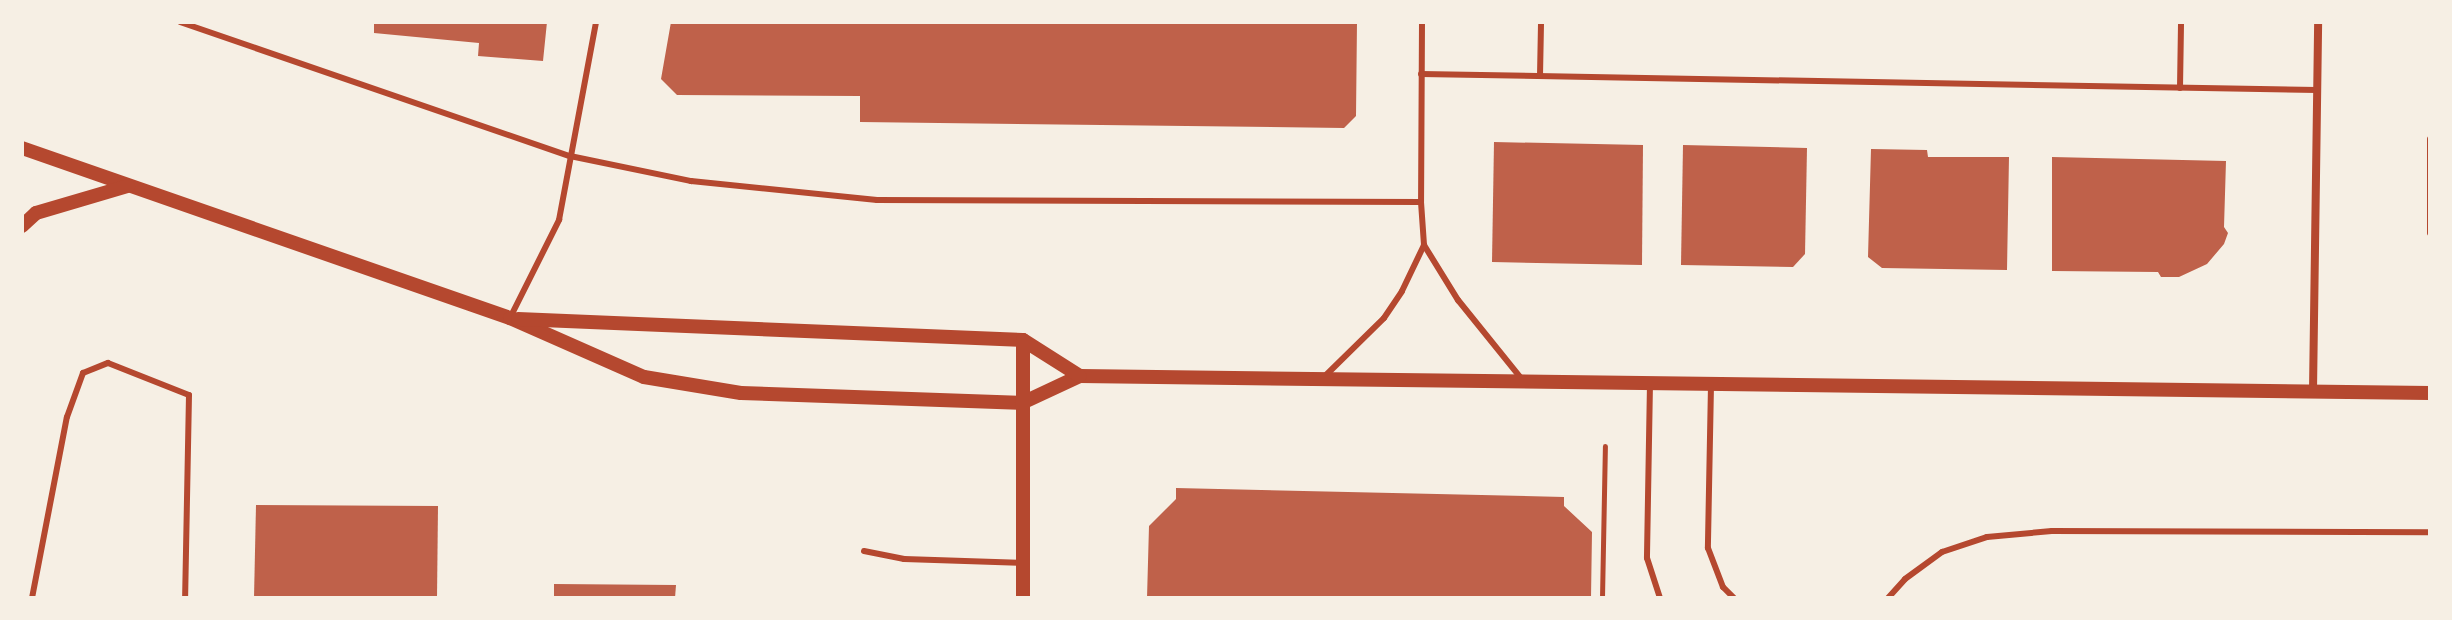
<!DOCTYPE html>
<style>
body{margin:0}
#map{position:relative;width:2452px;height:620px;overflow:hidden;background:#f6efe4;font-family:Rubik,sans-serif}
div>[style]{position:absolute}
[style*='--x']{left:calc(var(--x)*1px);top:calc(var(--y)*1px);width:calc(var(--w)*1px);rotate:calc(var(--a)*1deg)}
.building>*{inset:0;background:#bf614a}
.path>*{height:5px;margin:-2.5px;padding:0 2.5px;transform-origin:2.5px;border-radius:2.5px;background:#b5482f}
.service>*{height:6px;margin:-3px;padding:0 3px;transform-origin:3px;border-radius:3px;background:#b5482f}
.minor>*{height:8px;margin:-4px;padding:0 4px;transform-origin:4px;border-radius:4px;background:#b5482f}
.tertiary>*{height:14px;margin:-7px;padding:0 7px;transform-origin:7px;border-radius:7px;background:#b5482f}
span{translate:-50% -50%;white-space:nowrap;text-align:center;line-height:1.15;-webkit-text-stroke:8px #f6efe4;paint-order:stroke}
.frame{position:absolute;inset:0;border:24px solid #f6efe4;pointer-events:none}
</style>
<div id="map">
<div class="building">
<div style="clip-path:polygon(374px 22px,547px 22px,543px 61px,478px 56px,479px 43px,374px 33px)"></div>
<div style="clip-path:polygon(671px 22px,1357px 22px,1356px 116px,1344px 128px,860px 122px,860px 96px,677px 95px,661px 79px)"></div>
<div style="clip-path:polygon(1494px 142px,1643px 145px,1642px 265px,1492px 262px)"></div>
<div style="clip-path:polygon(1683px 145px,1807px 148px,1805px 254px,1793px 267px,1681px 265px)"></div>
<div style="clip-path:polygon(1871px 149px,1927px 150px,1928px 157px,2009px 157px,2007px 270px,1882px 268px,1868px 257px)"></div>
<div style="clip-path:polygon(2052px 157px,2226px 161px,2224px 227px,2228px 233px,2224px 244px,2207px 264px,2179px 277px,2161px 277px,2158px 272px,2052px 271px)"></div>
<div style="clip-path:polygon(1176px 488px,1564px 497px,1564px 506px,1592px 532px,1591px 598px,1147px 598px,1149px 526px,1176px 499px)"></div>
<div style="clip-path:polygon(256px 505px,438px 506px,437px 598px,254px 598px)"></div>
<div style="clip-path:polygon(554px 584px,676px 585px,675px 598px,554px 598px)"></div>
</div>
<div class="path">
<div style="--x:1602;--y:598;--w:152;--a:-88.9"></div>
</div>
<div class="service">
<div style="--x:180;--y:22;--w:412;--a:19"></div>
<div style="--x:570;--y:156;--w:124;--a:11.7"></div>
<div style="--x:691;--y:181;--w:187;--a:5.8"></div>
<div style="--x:877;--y:200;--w:544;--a:0.21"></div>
<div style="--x:1422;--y:22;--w:180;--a:90.3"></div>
<div style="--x:1421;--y:202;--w:43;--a:86"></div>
<div style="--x:1424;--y:245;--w:65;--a:58.3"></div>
<div style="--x:1458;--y:300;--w:100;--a:51.1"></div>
<div style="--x:1421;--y:74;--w:896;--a:1.02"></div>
<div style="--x:1540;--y:76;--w:54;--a:-88.9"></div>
<div style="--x:2180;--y:88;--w:66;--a:-89.1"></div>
<div style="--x:2430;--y:139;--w:94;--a:90"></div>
<div style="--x:510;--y:318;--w:110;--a:-63.4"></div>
<div style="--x:559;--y:220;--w:201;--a:-79.4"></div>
<div style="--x:1324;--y:377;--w:84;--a:-44.5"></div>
<div style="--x:1384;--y:318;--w:32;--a:-56"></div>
<div style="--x:1402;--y:291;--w:51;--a:-64.4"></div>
<div style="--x:1650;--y:383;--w:175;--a:91"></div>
<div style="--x:1647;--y:558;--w:42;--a:72"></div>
<div style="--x:1711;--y:385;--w:163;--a:91.1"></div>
<div style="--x:1708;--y:548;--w:42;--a:69"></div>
<div style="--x:1723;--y:587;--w:16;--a:45"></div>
<div style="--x:864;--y:551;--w:41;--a:11.3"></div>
<div style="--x:904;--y:559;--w:119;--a:1.9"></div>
<div style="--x:32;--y:598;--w:184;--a:-79.1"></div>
<div style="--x:67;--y:417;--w:47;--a:-70"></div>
<div style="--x:83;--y:373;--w:27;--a:-22"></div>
<div style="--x:108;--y:363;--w:87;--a:21.6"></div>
<div style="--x:189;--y:395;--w:203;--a:91.1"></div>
<div style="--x:1888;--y:598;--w:25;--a:-48"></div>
<div style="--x:1905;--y:579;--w:46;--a:-36.1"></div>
<div style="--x:1942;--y:552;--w:47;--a:-18.4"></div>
<div style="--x:1987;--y:537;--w:65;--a:-5.3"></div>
<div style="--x:2052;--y:531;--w:378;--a:0.2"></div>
</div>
<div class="minor">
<div style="--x:2313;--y:391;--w:369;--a:-89.2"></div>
</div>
<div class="tertiary">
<div style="--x:22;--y:148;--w:517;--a:19.21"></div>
<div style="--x:510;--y:318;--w:146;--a:23.8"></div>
<div style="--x:644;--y:377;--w:98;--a:9.4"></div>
<div style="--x:741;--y:393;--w:281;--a:2"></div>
<div style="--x:1022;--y:403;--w:64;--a:-25"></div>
<div style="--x:1080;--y:376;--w:1350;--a:0.72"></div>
<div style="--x:22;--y:226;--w:19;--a:-43"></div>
<div style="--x:36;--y:213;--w:96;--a:-16.4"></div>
<div style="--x:518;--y:319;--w:505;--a:2.38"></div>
<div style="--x:1023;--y:340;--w:67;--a:32.3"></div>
<div style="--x:1023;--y:340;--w:258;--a:90"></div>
</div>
<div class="frame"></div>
</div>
